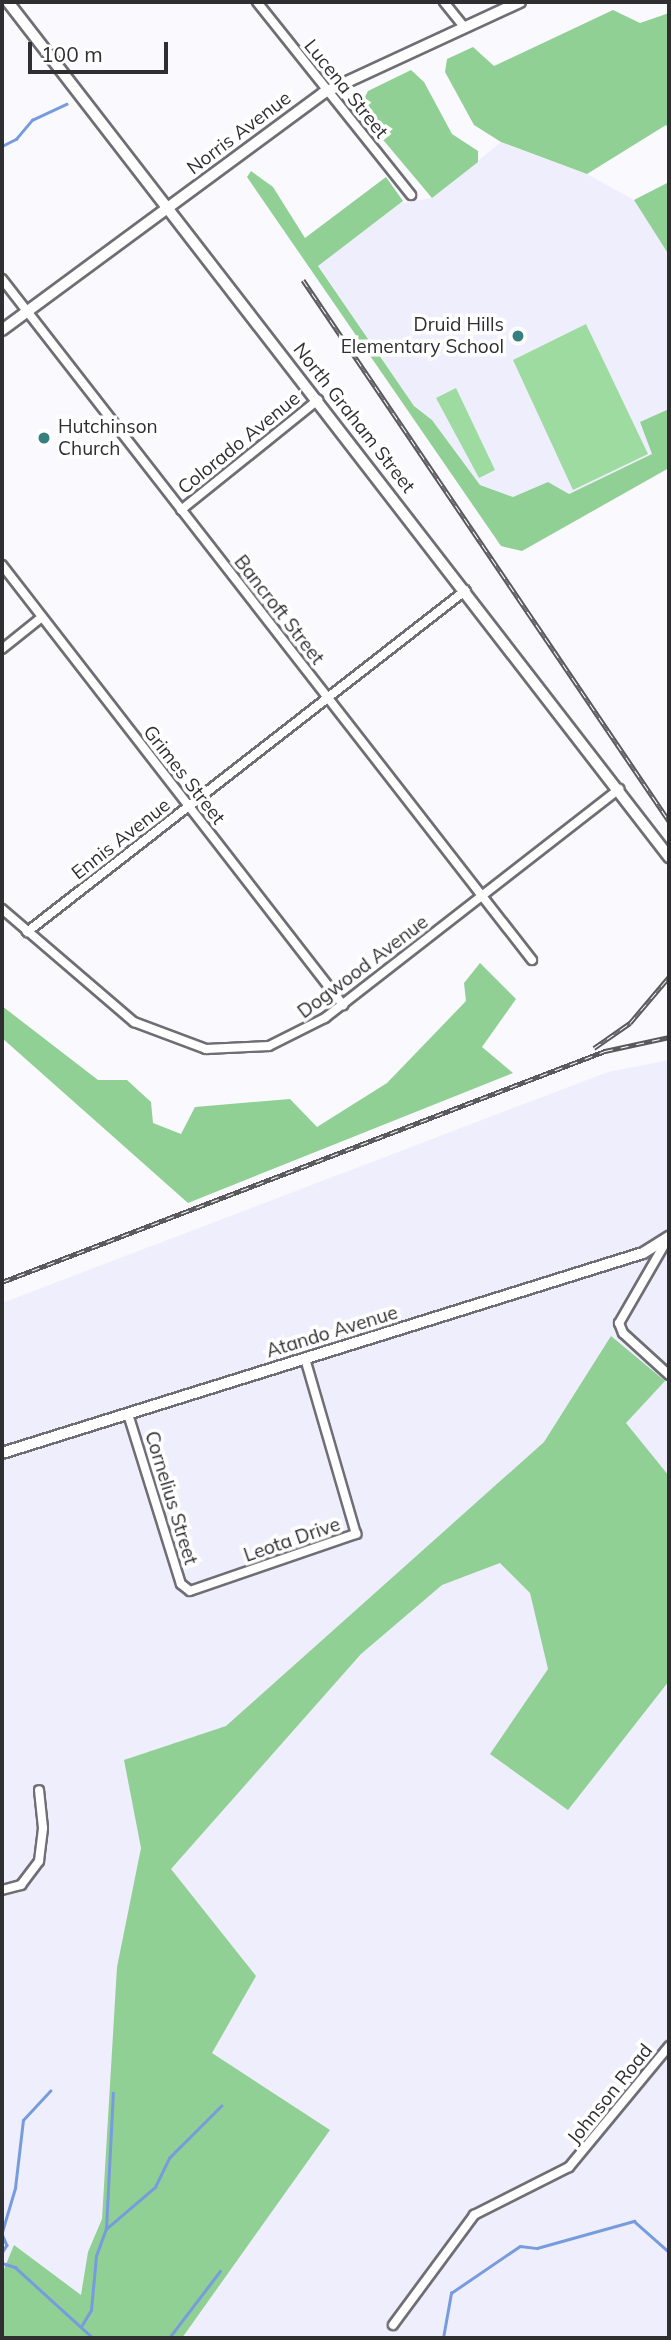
<!DOCTYPE html>
<style>
body{margin:0}
#map{position:relative;width:671px;height:2340px;overflow:hidden;background:#faf9fe;font-family:Mulish,sans-serif}
div>[style]{position:absolute}
[style*='--x']{left:calc(var(--x)*1px);top:calc(var(--y)*1px);width:calc(var(--w)*1px);rotate:calc(var(--a)*1deg)}
.built>*{inset:0;background:#efeefc}
.green>*{inset:0;background:#9ddba1}
.forest>*{inset:0;background:#90d094}
.stream>*{height:2.5px;margin:-1.25px;padding:0 1.25px;transform-origin:1.25px;border-radius:1.25px;background:#779cde}
.roads{filter:drop-shadow(2px 0 #6f6e74) drop-shadow(-2px 0 #6f6e74) drop-shadow(0 2px #6f6e74) drop-shadow(0 -2px #6f6e74)}
.minor>*{height:8px;margin:-4px;padding:0 4px;transform-origin:4px;border-radius:4px;background:#fff}
.tertiary>*{height:10px;margin:-5px;padding:0 5px;transform-origin:5px;border-radius:5px;background:#fff}
.secondary>*{height:10px;margin:-5px;padding:0 5px;transform-origin:5px;border-radius:5px;background:#fff}
.rail>*{height:5px;margin-top:-2.5px;transform-origin:0;background:repeating-linear-gradient(90deg,#fff 0 8px,#5a5a5d 0 16px);box-sizing:border-box;border-block:2px solid #5a5a5d}
.dots>*{width:19px;height:19px;translate:-50% -50%;box-sizing:border-box;border:4px solid #fff;border-radius:50%}
span{translate:-50% -50%;white-space:nowrap;text-align:center;line-height:1.15;-webkit-text-stroke:7px #fff;paint-order:stroke}
.street-label{font-size:19px;color:#2f2f31}
.poi-label{font-size:19px;color:#2f2f31}
.right{translate:-100% -50%;text-align:right}
.left{translate:0 -50%;text-align:left}
.frame{position:absolute;inset:0;border:4px solid #2f2f31;pointer-events:none}
.scale{position:absolute;left:28px;top:42px;width:140px;height:32px;box-sizing:border-box;border:4px solid #2f2f31;border-top:0;padding-left:9px;font-size:21px;line-height:24px;white-space:nowrap;color:#2f2f31;-webkit-text-stroke:5px #fff;paint-order:stroke}
</style>
<div id="map">
<div class="built">
<div style="clip-path:polygon(501px 142px,587px 174px,634px 200px,669px 255px,669px 409px,640px 423px,653px 454px,568px 494px,548px 482px,513px 497px,480px 485px,432px 420px,414px 406px,318px 265px,401px 203px,432px 198px)"></div>
<div style="clip-path:polygon(669px 1060px,669px 2338px,95px 2338px,4px 2270px,2px 2253px,2px 1303px,608px 1072px)"></div>
</div>
<div class="green">
<div style="clip-path:polygon(586px 324px,648px 454px,573px 490px,513px 360px)"></div>
<div style="clip-path:polygon(456px 388px,495px 470px,479px 478px,436px 398px)"></div>
</div>
<div class="forest">
<div style="clip-path:polygon(613px 10px,640px 23px,669px 13px,669px 130px,666px 125px,587px 174px,501px 142px,474px 125px,445px 72px,447px 59px,473px 47px,494px 66px)"></div>
<div style="clip-path:polygon(411px 70px,424px 82px,452px 134px,478px 151px,478px 162px,432px 198px,358px 110px,368px 91px)"></div>
<div style="clip-path:polygon(251px 171px,273px 187px,305px 238px,386px 177px,403px 201px,318px 266px,414px 406px,432px 420px,480px 485px,513px 497px,548px 482px,569px 494px,652px 454px,640px 422px,669px 409px,669px 468px,522px 551px,501px 546px,247px 177px)"></div>
<div style="clip-path:polygon(669px 182px,669px 255px,634px 200px)"></div>
<div style="clip-path:polygon(480px 963px,516px 999px,482px 1047px,513px 1073px,188px 1203px,2px 1038px,2px 1006px,98px 1080px,127px 1080px,151px 1102px,153px 1123px,181px 1134px,195px 1107px,290px 1099px,317px 1127px,387px 1083px,466px 1001px,464px 983px)"></div>
<div style="clip-path:polygon(611px 1336px,665px 1381px,626px 1423px,669px 1476px,669px 1681px,568px 1810px,490px 1754px,548px 1669px,530px 1593px,500px 1563px,442px 1585px,361px 1654px,171px 1869px,256px 1976px,212px 2053px,330px 2130px,182px 2338px,2px 2338px,2px 2253px,4px 2269px,14px 2245px,81px 2295px,88px 2252px,102px 2219px,117px 1967px,141px 1848px,124px 1760px,226px 1726px,544px 1442px)"></div>
</div>
<div class="stream">
<div style="--x:2;--y:146;--w:16;--a:-27"></div>
<div style="--x:16;--y:139;--w:25;--a:-50"></div>
<div style="--x:32;--y:120;--w:38;--a:-25"></div>
<div style="--x:106;--y:2229;--w:136;--a:-87.1"></div>
<div style="--x:2;--y:2232;--w:46;--a:-73.5"></div>
<div style="--x:15;--y:2188;--w:68;--a:-83.3"></div>
<div style="--x:23;--y:2120;--w:40;--a:-47"></div>
<div style="--x:2;--y:2234;--w:12;--a:66"></div>
<div style="--x:7;--y:2245;--w:9;--a:122"></div>
<div style="--x:2;--y:2263;--w:14;--a:17"></div>
<div style="--x:15;--y:2267;--w:105;--a:42.3"></div>
<div style="--x:82;--y:2325;--w:17;--a:-59"></div>
<div style="--x:91;--y:2310;--w:54;--a:-84.7"></div>
<div style="--x:96;--y:2256;--w:29;--a:-70"></div>
<div style="--x:106;--y:2229;--w:65;--a:-40.6"></div>
<div style="--x:155;--y:2187;--w:32;--a:-64"></div>
<div style="--x:169;--y:2158;--w:74;--a:-45"></div>
<div style="--x:169;--y:2338;--w:84;--a:-52.7"></div>
<div style="--x:443;--y:2338;--w:46;--a:-79.9"></div>
<div style="--x:451;--y:2293;--w:83;--a:-34.3"></div>
<div style="--x:520;--y:2246;--w:17;--a:7"></div>
<div style="--x:537;--y:2248;--w:101;--a:-15.6"></div>
<div style="--x:634;--y:2221;--w:47;--a:41.5"></div>
</div>
<div class="roads">
<div class="minor">
<div style="--x:257;--y:2;--w:247;--a:51.4"></div>
<div style="--x:444;--y:2;--w:33;--a:51"></div>
<div style="--x:2;--y:279;--w:863;--a:52.11"></div>
<div style="--x:181;--y:510;--w:176;--a:-38.8"></div>
<div style="--x:2;--y:565;--w:557;--a:52.22"></div>
<div style="--x:2;--y:649;--w:51;--a:-38.7"></div>
<div style="--x:2;--y:909;--w:174;--a:40.6"></div>
<div style="--x:134;--y:1022;--w:77;--a:20.6"></div>
<div style="--x:206;--y:1049;--w:63;--a:-2.7"></div>
<div style="--x:269;--y:1046;--w:63;--a:-26.6"></div>
<div style="--x:325;--y:1018;--w:373;--a:-37.9"></div>
<div style="--x:27;--y:932;--w:556;--a:-37.92"></div>
<div style="--x:667;--y:1240;--w:96;--a:120"></div>
<div style="--x:619;--y:1323;--w:11;--a:68"></div>
<div style="--x:623;--y:1333;--w:62;--a:42.4"></div>
<div style="--x:128;--y:1414;--w:178;--a:72.7"></div>
<div style="--x:181;--y:1584;--w:11;--a:38"></div>
<div style="--x:190;--y:1591;--w:176;--a:-19"></div>
<div style="--x:356;--y:1534;--w:182;--a:-106.2"></div>
<div style="--x:2;--y:1890;--w:20;--a:-15"></div>
<div style="--x:21;--y:1885;--w:30;--a:-53"></div>
<div style="--x:39;--y:1861;--w:33;--a:-83"></div>
<div style="--x:43;--y:1828;--w:38;--a:-96"></div>
<div style="--x:393;--y:2325;--w:137;--a:-53.6"></div>
<div style="--x:474;--y:2215;--w:106;--a:-26.8"></div>
<div style="--x:569;--y:2167;--w:157;--a:-50.4"></div>
</div>
<div class="tertiary">
<div style="--x:2;--y:330;--w:399;--a:-36.4"></div>
<div style="--x:323;--y:93;--w:217;--a:-24.8"></div>
</div>
<div class="secondary">
<div style="--x:8;--y:2;--w:1081;--a:52.29"></div>
<div style="--x:2;--y:1453;--w:671;--a:-17.33"></div>
<div style="--x:643;--y:1253;--w:31;--a:-32"></div>
</div>
</div>
<div class="rail">
<div style="--x:303;--y:280;--w:653;--a:55.92"></div>
<div style="--x:594;--y:1048;--w:44;--a:-34.8"></div>
<div style="--x:630;--y:1023;--w:60;--a:-49.7"></div>
<div style="--x:2;--y:1282;--w:646;--a:-20.96"></div>
<div style="--x:605;--y:1051;--w:66;--a:-12.3"></div>
</div>
<div class="dots">
<div style="left:518px;top:336px;background:#378080"></div>
<div style="left:44px;top:438px;background:#378080"></div>
</div>
<div class="street-label">
<span style="left:346px;top:89px;rotate:51deg">Lucena Street</span>
<span style="left:239px;top:133px;rotate:-37deg">Norris Avenue</span>
<span style="left:354px;top:418px;rotate:52deg">North Graham Street</span>
<span style="left:239px;top:443px;rotate:-39deg">Colorado Avenue</span>
<span style="left:279px;top:610px;rotate:52deg">Bancroft Street</span>
<span style="left:184px;top:775px;rotate:52deg">Grimes Street</span>
<span style="left:121px;top:839px;rotate:-38deg">Ennis Avenue</span>
<span style="left:363px;top:967px;rotate:-37deg">Dogwood Avenue</span>
<span style="left:332px;top:1332px;rotate:-17deg">Atando Avenue</span>
<span style="left:171px;top:1498px;rotate:73deg">Cornelius Street</span>
<span style="left:292px;top:1540px;rotate:-19deg">Leota Drive</span>
<span style="left:610px;top:2094px;rotate:-51deg">Johnson Road</span>
</div>
<div class="poi-label">
<span class="right" style="left:504px;top:336px">Druid Hills<br>Elementary School</span>
<span class="left" style="left:58px;top:438px">Hutchinson<br>Church</span>
</div>
<div class="frame"></div>
<div class="scale">100 m</div>
</div>
